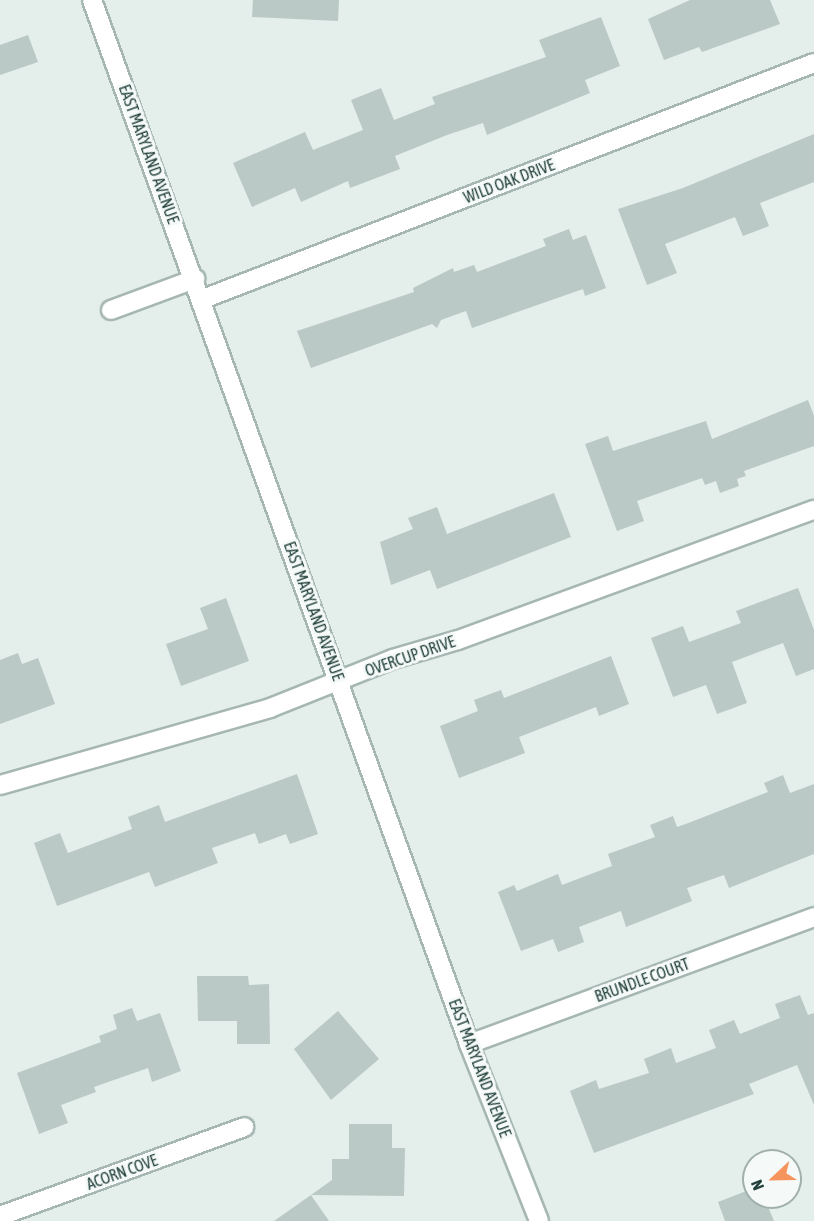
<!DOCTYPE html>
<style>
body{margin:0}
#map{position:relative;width:814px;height:1221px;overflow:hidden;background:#e4eeeb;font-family:"Asap Condensed",sans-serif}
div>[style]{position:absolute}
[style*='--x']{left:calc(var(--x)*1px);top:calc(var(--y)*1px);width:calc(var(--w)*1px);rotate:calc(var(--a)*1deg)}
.building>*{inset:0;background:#bac9c5}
.roads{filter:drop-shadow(2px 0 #a6b7b3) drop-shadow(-2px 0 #a6b7b3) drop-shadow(0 2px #a6b7b3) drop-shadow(0 -2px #a6b7b3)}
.minor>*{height:18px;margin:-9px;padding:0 9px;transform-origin:9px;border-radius:9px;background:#fff}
span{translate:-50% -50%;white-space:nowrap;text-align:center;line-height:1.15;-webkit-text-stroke:6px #f5faf8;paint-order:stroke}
.street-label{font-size:16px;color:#23413c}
.north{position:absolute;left:742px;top:1149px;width:60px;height:60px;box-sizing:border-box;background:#f5faf8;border:2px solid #a1b0ad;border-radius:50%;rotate:248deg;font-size:16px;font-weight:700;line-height:24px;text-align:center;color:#23413c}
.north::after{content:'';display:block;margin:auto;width:21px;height:27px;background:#f5945c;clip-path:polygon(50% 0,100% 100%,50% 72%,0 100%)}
</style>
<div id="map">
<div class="building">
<div style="clip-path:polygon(253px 0,339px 0,338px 21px,252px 17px)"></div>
<div style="clip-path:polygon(690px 0,770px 0,780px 24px,702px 52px,699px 47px,664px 60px,648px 19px)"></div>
<div style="clip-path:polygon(601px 17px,620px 66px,585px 80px,590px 93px,487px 135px,483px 123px,447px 135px,395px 156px,400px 169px,350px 188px,348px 181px,301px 202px,295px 188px,252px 207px,233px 163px,305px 132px,313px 150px,363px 130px,351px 100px,381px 88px,394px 120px,435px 104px,432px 97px,546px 57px,539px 40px)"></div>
<div style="clip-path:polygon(28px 35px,38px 62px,0 75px,0 45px)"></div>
<div style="clip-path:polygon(814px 134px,814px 182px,760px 203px,769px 226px,743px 236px,735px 217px,665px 244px,677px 273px,647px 285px,618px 209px,683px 188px)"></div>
<div style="clip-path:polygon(569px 229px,573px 240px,586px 235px,606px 288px,585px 296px,583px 289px,472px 328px,466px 311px,441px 320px,437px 328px,432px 324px,311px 368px,297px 331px,414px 292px,413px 288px,453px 268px,454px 272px,474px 265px,477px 272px,546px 246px,543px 239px)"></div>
<div style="clip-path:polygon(808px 400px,814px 416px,814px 446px,744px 471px,746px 476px,737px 479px,739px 486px,720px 493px,716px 481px,705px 485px,702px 478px,637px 501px,644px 521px,617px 531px,585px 444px,608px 436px,613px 451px,706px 421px,712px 439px)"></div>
<div style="clip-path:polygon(554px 493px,571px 537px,437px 589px,430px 570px,391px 585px,380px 542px,413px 529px,408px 518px,437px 507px,447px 534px)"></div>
<div style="clip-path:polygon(798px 588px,814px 630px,814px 669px,796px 676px,783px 643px,732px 662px,747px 703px,717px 714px,706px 685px,673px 697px,651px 638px,683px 626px,689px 642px,741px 623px,736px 611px)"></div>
<div style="clip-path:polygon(226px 598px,249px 661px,181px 686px,166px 644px,208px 629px,200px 608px)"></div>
<div style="clip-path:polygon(18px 653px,22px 664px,38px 658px,55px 704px,0 724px,0 660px)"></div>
<div style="clip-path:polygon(611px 656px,629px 704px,599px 716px,596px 707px,519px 737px,525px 753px,459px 778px,440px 726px,478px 711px,474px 700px,501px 690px,504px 698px)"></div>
<div style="clip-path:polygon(297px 774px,318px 834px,290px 844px,286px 834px,259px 844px,255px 833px,212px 848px,218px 863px,155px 887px,149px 872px,57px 906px,34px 843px,60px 833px,68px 853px,132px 829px,128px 817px,159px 805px,165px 822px)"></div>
<div style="clip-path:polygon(783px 775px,790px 793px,814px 784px,814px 854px,729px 888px,724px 875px,687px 888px,692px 901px,626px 927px,621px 911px,579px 927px,584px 942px,558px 952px,553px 939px,521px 951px,498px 892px,514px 885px,517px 891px,558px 874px,562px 885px,612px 866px,608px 854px,655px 837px,650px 825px,673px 816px,677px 827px,691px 822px,768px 792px,764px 783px)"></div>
<div style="clip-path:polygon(197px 976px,248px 976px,249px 985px,269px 984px,270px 1044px,237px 1044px,237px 1021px,198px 1021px)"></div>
<div style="clip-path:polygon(800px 995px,808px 1015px,814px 1013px,814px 1105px,797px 1065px,749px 1084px,754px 1094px,594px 1153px,570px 1091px,596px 1080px,599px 1089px,649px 1073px,644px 1059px,671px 1048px,676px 1063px,716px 1048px,709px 1030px,734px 1020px,740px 1034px,780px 1018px,775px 1004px)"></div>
<div style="clip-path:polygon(132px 1008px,137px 1021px,160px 1013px,181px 1071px,152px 1082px,148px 1068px,94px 1087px,96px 1092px,61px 1105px,68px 1123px,39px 1134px,17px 1073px,101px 1042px,99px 1036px,117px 1029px,113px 1015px)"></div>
<div style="clip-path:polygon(338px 1011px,379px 1059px,331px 1100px,294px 1049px)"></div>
<div style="clip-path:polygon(349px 1124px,392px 1124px,392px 1148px,405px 1148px,404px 1196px,311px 1195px,332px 1180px,332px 1159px,349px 1159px)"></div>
<div style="clip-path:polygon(754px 1188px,754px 1197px,764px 1197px,774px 1221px,725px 1221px,718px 1202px)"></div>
<div style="clip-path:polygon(311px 1195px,329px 1221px,274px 1221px)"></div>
</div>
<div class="roads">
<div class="minor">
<div style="--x:92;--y:0;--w:1110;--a:70.14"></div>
<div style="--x:469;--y:1044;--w:190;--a:68.4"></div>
<div style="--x:203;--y:299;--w:655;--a:-21.12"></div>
<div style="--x:111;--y:310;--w:90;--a:-20.3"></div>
<div style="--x:0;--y:785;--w:281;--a:-15.9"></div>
<div style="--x:270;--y:708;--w:132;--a:-21.7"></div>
<div style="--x:393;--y:659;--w:68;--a:-16.3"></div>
<div style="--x:458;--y:640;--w:379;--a:-20.1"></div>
<div style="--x:469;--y:1044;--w:368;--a:-20.2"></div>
<div style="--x:0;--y:1216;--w:260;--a:-20"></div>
</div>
</div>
<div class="street-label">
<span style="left:149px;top:154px;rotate:70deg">EAST MARYLAND AVENUE</span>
<span style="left:509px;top:181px;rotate:-21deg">WILD OAK DRIVE</span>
<span style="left:314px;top:611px;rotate:70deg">EAST MARYLAND AVENUE</span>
<span style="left:410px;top:656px;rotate:-19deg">OVERCUP DRIVE</span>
<span style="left:642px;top:980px;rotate:-20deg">BRUNDLE COURT</span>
<span style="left:480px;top:1068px;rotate:69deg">EAST MARYLAND AVENUE</span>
<span style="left:122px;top:1172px;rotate:-20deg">ACORN COVE</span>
</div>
<div class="north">N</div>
</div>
